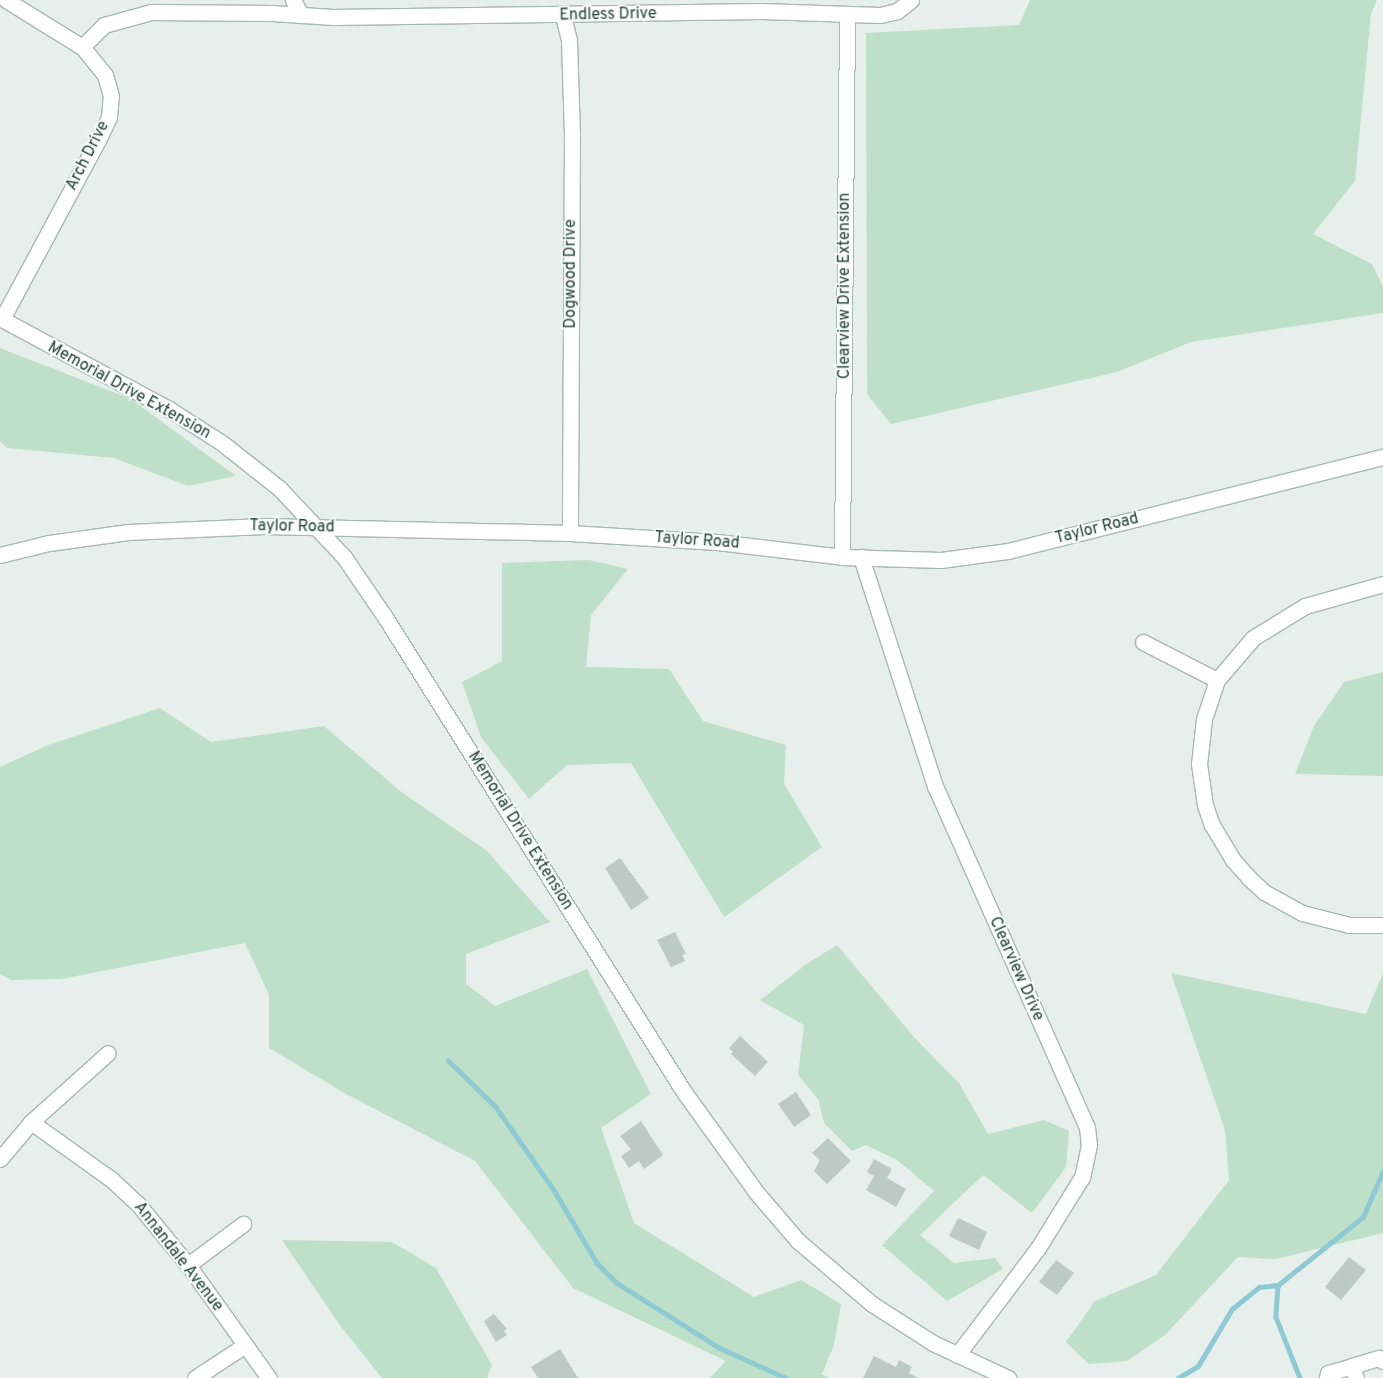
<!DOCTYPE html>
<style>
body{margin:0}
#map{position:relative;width:1383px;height:1378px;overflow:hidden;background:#e6efeb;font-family:Overpass,sans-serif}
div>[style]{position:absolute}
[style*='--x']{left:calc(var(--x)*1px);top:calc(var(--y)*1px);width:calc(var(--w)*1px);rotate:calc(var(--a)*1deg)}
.green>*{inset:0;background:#bfe0c8}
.stream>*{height:4.5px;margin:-2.25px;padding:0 2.25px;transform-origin:2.25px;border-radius:2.25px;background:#8ec9d4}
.building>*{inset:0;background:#bbcac4}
.roads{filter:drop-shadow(1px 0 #a8b8b2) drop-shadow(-1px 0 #a8b8b2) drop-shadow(0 1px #a8b8b2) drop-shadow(0 -1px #a8b8b2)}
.minor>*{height:15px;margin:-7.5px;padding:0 7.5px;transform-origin:7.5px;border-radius:7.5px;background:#fff}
span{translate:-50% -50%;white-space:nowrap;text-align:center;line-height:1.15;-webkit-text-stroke:4px #f7fbf9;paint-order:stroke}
.street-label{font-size:16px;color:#24423a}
</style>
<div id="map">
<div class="green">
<div style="clip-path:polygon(1030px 0,1377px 0,1371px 14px,1355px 181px,1313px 234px,1372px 264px,1383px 287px,1383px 313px,1191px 342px,1117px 372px,891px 424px,867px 394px,866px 33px,1019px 25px)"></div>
<div style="clip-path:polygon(0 348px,131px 399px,236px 476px,188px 486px,114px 458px,7px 448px,0 441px)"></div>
<div style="clip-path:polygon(589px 560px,628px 569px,591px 615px,586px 667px,669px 669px,703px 721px,786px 745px,784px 784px,822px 847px,724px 917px,631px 763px,567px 765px,529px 799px,481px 737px,462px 682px,502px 661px,502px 563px)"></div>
<div style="clip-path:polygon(1383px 672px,1383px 776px,1295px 774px,1314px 726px,1344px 682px)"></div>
<div style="clip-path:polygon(160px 708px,211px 742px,324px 726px,400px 791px,487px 851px,550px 922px,466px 954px,466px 984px,495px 1006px,587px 969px,651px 1094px,601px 1128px,634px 1223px,754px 1297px,801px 1280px,841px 1304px,834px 1345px,822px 1374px,829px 1378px,710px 1378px,726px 1361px,573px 1288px,475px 1161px,346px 1094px,269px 1048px,269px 995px,245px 943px,61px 979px,11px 980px,0 974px,0 767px,48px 745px)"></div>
<div style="clip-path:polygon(837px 945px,913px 1036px,959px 1083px,988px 1134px,1044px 1120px,1069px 1131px,1066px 1167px,1032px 1213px,983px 1175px,920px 1235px,954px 1263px,995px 1258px,1003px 1269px,947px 1301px,882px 1245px,934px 1191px,897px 1160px,866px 1145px,852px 1151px,824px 1123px,818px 1099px,798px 1075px,804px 1025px,760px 1000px,805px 965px)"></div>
<div style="clip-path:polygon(1171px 973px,1366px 1014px,1383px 973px,1383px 1233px,1276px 1259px,1238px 1257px,1165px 1335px,1127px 1361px,1089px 1364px,1066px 1342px,1095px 1301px,1156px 1275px,1229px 1180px,1225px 1130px)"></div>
<div style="clip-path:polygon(282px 1240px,392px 1242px,436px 1268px,492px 1365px,487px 1378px,382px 1378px,339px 1324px)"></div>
</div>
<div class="stream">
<div style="--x:448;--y:1060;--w:67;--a:44.4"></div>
<div style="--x:496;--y:1107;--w:101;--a:55.1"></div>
<div style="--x:554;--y:1190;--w:85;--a:59.5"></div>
<div style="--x:597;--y:1263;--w:28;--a:45"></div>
<div style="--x:617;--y:1283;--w:122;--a:32.3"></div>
<div style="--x:720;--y:1348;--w:72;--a:24.4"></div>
<div style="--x:1278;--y:1285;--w:32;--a:94"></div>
<div style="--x:1276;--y:1317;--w:66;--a:68.5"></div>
<div style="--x:1178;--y:1378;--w:23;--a:-31"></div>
<div style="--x:1198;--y:1366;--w:66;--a:-59.2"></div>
<div style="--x:1232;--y:1309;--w:35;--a:-39"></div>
<div style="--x:1259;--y:1287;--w:19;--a:-6"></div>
<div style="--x:1278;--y:1285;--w:109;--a:-38.7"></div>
<div style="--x:1363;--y:1217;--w:50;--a:-66.5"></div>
</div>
<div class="building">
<div style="clip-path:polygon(620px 858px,649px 898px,631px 910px,605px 868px)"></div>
<div style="clip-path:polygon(675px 932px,686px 954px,682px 955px,685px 961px,671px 967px,657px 940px)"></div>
<div style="clip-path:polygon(740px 1036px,768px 1062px,755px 1076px,731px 1054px,733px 1052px,729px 1048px)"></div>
<div style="clip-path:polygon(796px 1092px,811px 1115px,794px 1127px,778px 1104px)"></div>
<div style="clip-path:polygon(641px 1121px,663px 1155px,644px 1169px,639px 1161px,629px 1168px,621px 1156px,631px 1149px,620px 1136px)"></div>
<div style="clip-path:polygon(828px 1138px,851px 1161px,827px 1184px,814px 1171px,820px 1160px,812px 1153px)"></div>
<div style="clip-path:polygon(874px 1159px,892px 1169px,887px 1178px,906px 1189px,896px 1207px,866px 1190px,874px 1176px,867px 1172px)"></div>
<div style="clip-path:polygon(958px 1218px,987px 1232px,979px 1250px,949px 1236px)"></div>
<div style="clip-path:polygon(1349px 1257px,1366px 1270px,1341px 1300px,1325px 1287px)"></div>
<div style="clip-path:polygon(1056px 1260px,1074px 1273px,1057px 1295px,1039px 1282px)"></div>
<div style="clip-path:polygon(494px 1314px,507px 1329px,504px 1331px,507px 1335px,496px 1342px,484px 1321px)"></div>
<div style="clip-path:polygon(560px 1349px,578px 1378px,538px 1378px,531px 1367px)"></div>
<div style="clip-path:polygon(874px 1356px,896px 1367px,899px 1360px,912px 1367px,909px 1373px,918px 1378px,863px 1378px)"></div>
</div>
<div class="roads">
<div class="minor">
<div style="--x:293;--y:0;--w:17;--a:62"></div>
<div style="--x:563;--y:16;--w:25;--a:76"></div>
<div style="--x:569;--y:40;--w:93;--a:88.2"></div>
<div style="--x:572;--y:133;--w:400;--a:90.3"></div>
<div style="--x:82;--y:47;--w:31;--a:-45"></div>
<div style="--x:104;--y:25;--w:49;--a:-15.5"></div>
<div style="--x:151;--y:12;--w:121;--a:0.5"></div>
<div style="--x:272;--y:13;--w:61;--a:3.8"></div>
<div style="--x:333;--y:17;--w:428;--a:-0.8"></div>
<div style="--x:761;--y:11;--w:119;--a:1.9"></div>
<div style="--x:880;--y:15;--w:17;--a:-13"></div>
<div style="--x:897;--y:11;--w:18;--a:-38"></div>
<div style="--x:0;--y:318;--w:192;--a:28.3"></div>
<div style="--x:169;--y:409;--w:63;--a:32.7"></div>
<div style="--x:222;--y:443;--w:73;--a:38.3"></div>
<div style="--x:279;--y:488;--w:95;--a:46.7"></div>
<div style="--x:344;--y:557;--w:73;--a:55.7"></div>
<div style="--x:385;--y:617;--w:561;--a:57.81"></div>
<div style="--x:684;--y:1092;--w:123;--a:54.2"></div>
<div style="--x:756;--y:1192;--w:65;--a:49.4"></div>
<div style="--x:798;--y:1241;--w:97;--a:40.4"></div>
<div style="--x:872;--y:1304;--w:72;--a:32.6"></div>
<div style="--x:933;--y:1343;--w:83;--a:25"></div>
<div style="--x:2;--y:319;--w:203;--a:-61.8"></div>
<div style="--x:98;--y:140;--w:25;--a:-64"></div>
<div style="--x:109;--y:117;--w:21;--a:-85"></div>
<div style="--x:111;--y:96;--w:22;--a:-106"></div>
<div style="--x:105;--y:75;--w:36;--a:-129"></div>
<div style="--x:82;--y:47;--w:89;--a:-148.3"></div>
<div style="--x:0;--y:555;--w:50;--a:-13.8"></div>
<div style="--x:49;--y:543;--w:80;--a:-7.9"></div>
<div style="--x:128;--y:532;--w:136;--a:-2.5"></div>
<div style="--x:264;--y:526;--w:306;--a:1.3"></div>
<div style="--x:570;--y:533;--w:147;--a:3.5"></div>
<div style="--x:717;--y:542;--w:126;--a:6.8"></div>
<div style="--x:842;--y:557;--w:99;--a:1.7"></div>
<div style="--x:941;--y:560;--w:68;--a:-7.7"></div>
<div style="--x:1008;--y:551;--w:387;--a:-14.1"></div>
<div style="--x:842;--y:557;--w:542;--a:-89.47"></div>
<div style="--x:861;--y:557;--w:241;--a:72.1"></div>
<div style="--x:935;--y:786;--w:373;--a:66"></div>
<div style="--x:1087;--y:1127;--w:18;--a:84"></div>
<div style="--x:1089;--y:1145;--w:33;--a:102"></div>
<div style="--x:1082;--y:1177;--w:84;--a:121.8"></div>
<div style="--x:1038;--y:1248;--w:134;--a:127.1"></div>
<div style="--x:1383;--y:584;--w:81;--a:164.2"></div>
<div style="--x:1305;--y:606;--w:61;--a:148.4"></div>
<div style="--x:1253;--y:638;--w:55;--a:130.6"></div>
<div style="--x:1217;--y:680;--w:41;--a:108.4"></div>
<div style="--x:1204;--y:719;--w:45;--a:96.3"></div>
<div style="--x:1199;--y:764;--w:41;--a:81.7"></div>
<div style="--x:1205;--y:805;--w:21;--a:71"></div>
<div style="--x:1212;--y:825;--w:41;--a:59"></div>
<div style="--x:1233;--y:860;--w:24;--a:48"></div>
<div style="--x:1249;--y:878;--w:21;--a:43"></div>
<div style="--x:1264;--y:892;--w:43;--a:28.9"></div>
<div style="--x:1302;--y:913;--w:49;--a:14.3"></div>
<div style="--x:1349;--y:925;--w:34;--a:0"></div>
<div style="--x:1143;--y:642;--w:83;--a:27.2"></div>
<div style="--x:31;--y:1122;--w:100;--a:35.6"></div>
<div style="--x:112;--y:1180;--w:35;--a:43"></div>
<div style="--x:138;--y:1204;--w:79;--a:50.7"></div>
<div style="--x:188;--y:1265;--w:139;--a:54.4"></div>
<div style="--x:0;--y:1159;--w:48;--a:-50"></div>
<div style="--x:31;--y:1122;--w:103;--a:-41.9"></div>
<div style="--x:188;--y:1265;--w:69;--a:-36.7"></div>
<div style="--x:1352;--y:1366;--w:28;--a:-17"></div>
<div style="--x:1379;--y:1358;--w:5;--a:37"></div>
<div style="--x:195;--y:1378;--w:60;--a:-33.4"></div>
<div style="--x:1327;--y:1378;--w:5;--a:-79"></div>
<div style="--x:1328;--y:1373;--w:25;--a:-16"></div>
<div style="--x:1352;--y:1366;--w:13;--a:72"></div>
</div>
</div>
<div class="street-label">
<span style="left:608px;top:15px;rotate:-1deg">Endless Drive</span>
<span style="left:88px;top:156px;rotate:-63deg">Arch Drive</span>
<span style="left:571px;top:274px;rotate:-90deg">Dogwood Drive</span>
<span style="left:845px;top:286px;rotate:-90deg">Clearview Drive Extension</span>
<span style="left:129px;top:391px;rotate:29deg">Memorial Drive Extension</span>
<span style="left:292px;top:527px;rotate:1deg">Taylor Road</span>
<span style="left:1097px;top:529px;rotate:-14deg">Taylor Road</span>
<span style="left:697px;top:541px;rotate:4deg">Taylor Road</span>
<span style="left:520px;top:831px;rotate:58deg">Memorial Drive Extension</span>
<span style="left:1016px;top:969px;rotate:66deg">Clearview Drive</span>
<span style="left:178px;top:1257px;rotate:52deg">Annandale Avenue</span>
</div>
</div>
